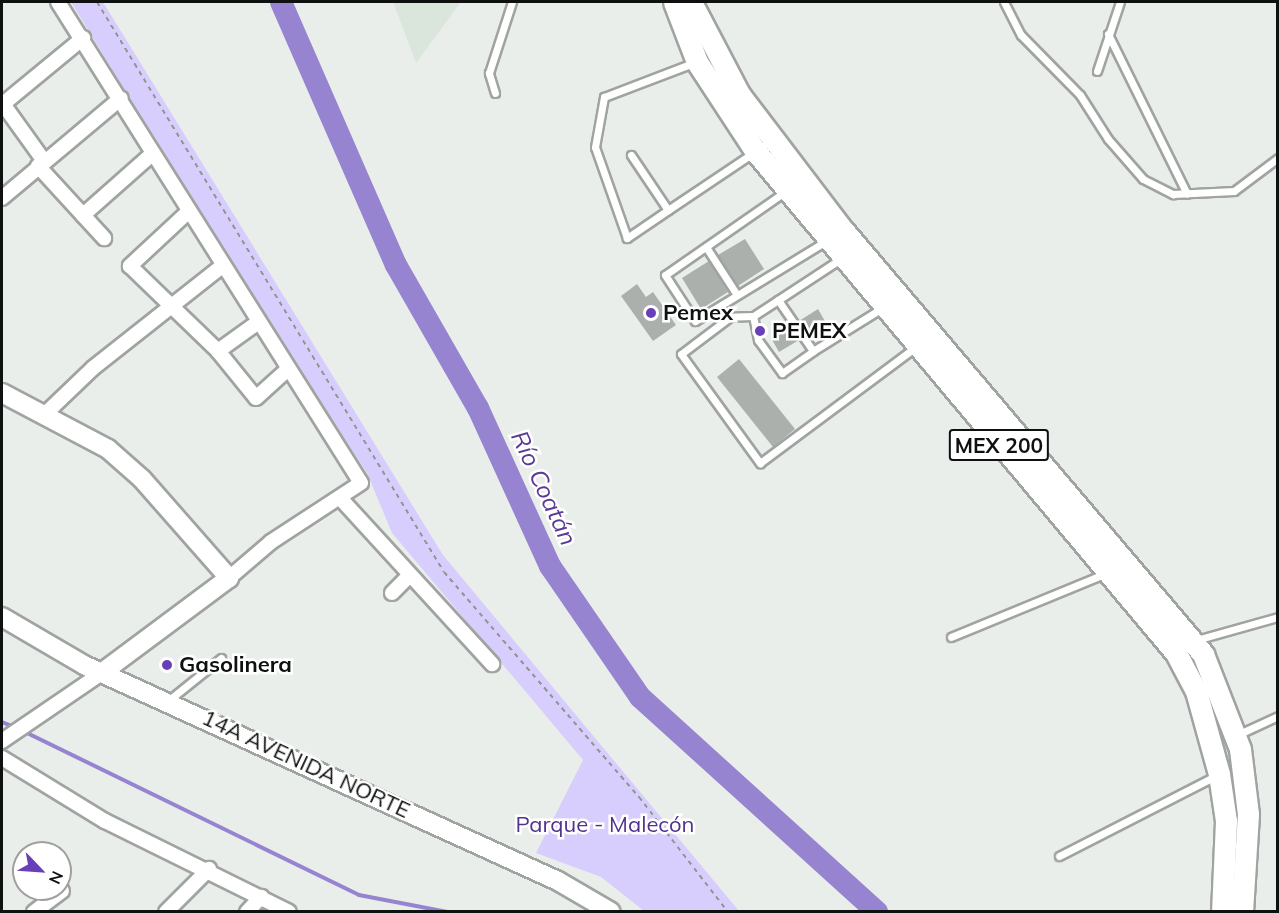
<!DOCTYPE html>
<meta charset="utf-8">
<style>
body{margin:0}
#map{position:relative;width:1279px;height:913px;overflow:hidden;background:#eaeeeb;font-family:Mulish,sans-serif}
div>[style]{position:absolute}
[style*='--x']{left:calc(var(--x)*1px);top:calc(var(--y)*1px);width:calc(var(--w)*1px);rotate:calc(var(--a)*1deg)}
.built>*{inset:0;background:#dae5dc}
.green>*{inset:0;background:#d8cefd}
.stream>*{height:4px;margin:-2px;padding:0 2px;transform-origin:2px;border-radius:2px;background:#9784d0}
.river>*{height:22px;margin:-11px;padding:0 11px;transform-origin:11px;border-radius:11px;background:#9784d0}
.building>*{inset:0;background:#acb0ad}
.path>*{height:2px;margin-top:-1px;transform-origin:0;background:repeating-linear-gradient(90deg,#919592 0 4.5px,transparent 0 9px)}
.roads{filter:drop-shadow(2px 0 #a0a4a0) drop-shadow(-2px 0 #a0a4a0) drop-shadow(0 2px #a0a4a0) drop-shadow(0 -2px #a0a4a0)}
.service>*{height:7px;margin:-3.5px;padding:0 3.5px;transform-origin:3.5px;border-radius:3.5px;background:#fff}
.minor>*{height:14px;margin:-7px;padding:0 7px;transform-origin:7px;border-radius:7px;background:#fff}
.secondary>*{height:18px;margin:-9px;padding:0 9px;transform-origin:9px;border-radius:9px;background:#fff}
.trunk>*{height:21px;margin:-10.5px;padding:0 10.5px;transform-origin:10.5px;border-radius:10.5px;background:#fff}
.dots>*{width:16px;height:16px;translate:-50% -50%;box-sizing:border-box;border:3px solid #fff;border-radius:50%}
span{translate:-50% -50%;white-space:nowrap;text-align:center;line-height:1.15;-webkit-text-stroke:5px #fff;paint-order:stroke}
.shield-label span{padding:2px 4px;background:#fff;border:2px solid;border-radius:4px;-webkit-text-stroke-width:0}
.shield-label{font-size:21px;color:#0f1110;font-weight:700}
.poi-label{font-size:22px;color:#0f1110;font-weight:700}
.left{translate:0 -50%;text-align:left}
.street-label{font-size:22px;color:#0f1110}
.park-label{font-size:22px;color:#51338d}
.water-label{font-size:24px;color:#593b96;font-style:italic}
.frame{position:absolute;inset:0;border:3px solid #0f1110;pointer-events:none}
.north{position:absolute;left:12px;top:841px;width:60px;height:60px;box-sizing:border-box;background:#fff;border:2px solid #9fa09f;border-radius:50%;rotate:115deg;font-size:16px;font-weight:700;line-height:24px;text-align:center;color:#0f1110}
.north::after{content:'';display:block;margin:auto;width:21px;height:27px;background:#693fb7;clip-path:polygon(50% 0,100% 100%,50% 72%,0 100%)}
</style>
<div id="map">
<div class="built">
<div style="clip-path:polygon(393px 2px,461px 2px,416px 63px)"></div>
</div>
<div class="green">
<div style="clip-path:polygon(71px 2px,103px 2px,443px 555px,739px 911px,644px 911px,601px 877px,536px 853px,583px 760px,392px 533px,367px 473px,242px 285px,220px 262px,222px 248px,153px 134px,143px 134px,129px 110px,133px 104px)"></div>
</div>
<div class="stream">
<div style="--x:2;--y:722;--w:15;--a:23"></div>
<div style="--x:23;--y:731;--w:374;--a:26"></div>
<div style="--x:359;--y:895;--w:90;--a:10.9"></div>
</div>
<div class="river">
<div style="--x:281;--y:2;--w:287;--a:66.4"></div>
<div style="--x:396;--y:265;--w:165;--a:60.2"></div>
<div style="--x:478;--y:408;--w:174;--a:65.5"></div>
<div style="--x:550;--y:566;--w:159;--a:55.5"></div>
<div style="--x:640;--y:697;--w:320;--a:42.2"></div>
</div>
<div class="building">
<div style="clip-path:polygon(745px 239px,764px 269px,738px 286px,718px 255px)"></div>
<div style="clip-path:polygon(709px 261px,728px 292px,701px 309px,682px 278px)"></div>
<div style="clip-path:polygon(637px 284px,646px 297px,653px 292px,676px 325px,653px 341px,621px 296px)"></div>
<div style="clip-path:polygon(818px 309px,826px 323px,808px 334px,799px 321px)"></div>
<div style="clip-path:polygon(790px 327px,799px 340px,779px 352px,771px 338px)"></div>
<div style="clip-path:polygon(739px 359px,795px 429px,773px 447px,717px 377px)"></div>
</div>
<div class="path">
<div style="--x:97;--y:2;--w:667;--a:58.67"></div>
<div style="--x:444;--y:572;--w:298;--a:49.1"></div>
<div style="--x:639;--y:797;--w:145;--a:52.3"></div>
</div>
<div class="roads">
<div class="service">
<div style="--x:1004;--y:2;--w:37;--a:63"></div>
<div style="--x:1021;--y:35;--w:84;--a:45.5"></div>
<div style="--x:1080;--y:95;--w:52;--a:57.5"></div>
<div style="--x:1108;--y:139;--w:53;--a:48.8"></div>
<div style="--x:1143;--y:179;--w:34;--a:27"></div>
<div style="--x:1173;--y:194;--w:61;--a:-2.8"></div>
<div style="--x:1234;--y:191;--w:55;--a:-36.9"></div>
<div style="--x:1108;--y:34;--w:178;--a:63.7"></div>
<div style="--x:1097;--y:71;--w:73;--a:-71.6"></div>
<div style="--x:495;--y:93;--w:21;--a:-107"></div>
<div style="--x:489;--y:73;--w:75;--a:-72.1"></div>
<div style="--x:631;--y:155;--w:66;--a:56.1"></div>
<div style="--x:668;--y:210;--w:125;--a:-33.9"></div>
<div style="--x:786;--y:191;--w:147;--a:145.2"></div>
<div style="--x:665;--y:275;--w:55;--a:56.9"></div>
<div style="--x:695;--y:321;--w:153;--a:-31.4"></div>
<div style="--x:668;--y:210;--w:50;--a:145.7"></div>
<div style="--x:627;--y:238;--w:96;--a:-109.4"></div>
<div style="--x:595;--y:147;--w:51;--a:-79.8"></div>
<div style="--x:604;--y:97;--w:95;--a:-20.9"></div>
<div style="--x:706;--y:247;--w:57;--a:57.1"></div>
<div style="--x:842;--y:258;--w:77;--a:146.7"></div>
<div style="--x:778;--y:300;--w:62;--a:55.5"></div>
<div style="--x:813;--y:351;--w:81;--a:-31.9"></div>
<div style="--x:778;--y:300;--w:30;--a:147"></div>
<div style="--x:753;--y:316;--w:23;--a:178"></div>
<div style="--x:730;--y:317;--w:61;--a:142.9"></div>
<div style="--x:681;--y:354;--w:135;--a:54.1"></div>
<div style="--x:760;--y:463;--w:196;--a:-36.7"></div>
<div style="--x:753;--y:316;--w:25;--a:78"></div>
<div style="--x:758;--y:340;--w:41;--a:54"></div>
<div style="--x:782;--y:373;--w:38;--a:-35"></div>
<div style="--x:951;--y:637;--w:168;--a:-22.4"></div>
<div style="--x:1196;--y:640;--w:85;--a:-15.7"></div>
<div style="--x:169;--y:700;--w:67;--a:-38.9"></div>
<div style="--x:1237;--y:735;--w:45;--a:-24.9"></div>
<div style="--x:1059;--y:856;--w:178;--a:-27.1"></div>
</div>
<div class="minor">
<div style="--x:58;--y:2;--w:568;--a:57.79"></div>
<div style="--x:361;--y:483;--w:108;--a:146.8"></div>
<div style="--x:271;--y:542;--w:55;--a:139.4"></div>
<div style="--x:44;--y:161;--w:70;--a:-125.7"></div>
<div style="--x:3;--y:104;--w:104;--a:-39.5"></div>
<div style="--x:38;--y:166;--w:98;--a:47.5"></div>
<div style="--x:2;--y:198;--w:155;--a:-40"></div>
<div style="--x:189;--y:211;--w:81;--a:137"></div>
<div style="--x:130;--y:266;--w:122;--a:44"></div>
<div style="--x:218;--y:351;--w:60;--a:51"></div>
<div style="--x:256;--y:398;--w:43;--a:-42.2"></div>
<div style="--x:83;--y:215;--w:92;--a:-41.5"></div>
<div style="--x:218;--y:351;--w:48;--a:-35.7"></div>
<div style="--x:44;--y:415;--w:68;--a:-43.8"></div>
<div style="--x:93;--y:368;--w:163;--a:-38.3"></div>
<div style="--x:341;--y:499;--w:224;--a:47.5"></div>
<div style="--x:392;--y:593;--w:25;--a:-45"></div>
<div style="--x:2;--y:741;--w:122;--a:-34.3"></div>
<div style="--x:2;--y:758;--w:121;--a:31.5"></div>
<div style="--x:105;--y:821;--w:205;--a:26.3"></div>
<div style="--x:34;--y:912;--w:35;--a:-37"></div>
<div style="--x:166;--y:912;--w:61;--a:-45"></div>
<div style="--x:247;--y:912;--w:21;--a:-47"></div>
</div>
<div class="secondary">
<div style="--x:2;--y:393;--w:120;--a:27.8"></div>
<div style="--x:108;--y:449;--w:45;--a:41.4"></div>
<div style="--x:142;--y:479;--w:132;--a:48.7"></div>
<div style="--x:229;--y:578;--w:157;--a:143.3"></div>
<div style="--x:2;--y:617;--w:95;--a:30.3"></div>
<div style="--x:84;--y:665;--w:521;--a:24.5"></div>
<div style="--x:558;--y:881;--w:61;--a:30.3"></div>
</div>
<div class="trunk">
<div style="--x:674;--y:2;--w:64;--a:69"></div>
<div style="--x:697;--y:62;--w:108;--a:56.8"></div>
<div style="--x:756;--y:152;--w:654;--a:50.03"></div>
<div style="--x:1176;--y:653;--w:43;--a:62.2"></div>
<div style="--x:1196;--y:691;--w:86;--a:74.5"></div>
<div style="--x:1219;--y:774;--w:48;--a:81.5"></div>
<div style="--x:1226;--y:821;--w:91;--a:92.5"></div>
<div style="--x:691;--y:2;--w:104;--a:62.4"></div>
<div style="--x:739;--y:94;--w:170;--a:52.7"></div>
<div style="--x:842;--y:229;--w:558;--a:49.66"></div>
<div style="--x:1203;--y:654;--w:102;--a:68.7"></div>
<div style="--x:1240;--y:749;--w:65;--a:83"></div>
<div style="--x:1248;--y:814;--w:98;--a:93.5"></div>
</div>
</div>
<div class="dots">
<div style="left:651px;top:313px;background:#693fb7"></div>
<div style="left:760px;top:331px;background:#693fb7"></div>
<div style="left:167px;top:665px;background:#693fb7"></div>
</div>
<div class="shield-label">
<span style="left:999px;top:445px">MEX 200</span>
</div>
<div class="poi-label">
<span class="left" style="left:663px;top:313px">Pemex</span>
<span class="left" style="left:772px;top:331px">PEMEX</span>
<span class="left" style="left:179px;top:665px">Gasolinera</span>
</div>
<div class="street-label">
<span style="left:306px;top:764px;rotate:25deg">14A AVENIDA NORTE</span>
</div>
<div class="park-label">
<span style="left:605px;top:825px">Parque - Malecón</span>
</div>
<div class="water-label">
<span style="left:544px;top:488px;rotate:65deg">Río Coatán</span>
</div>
<div class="frame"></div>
<div class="north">N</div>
</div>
